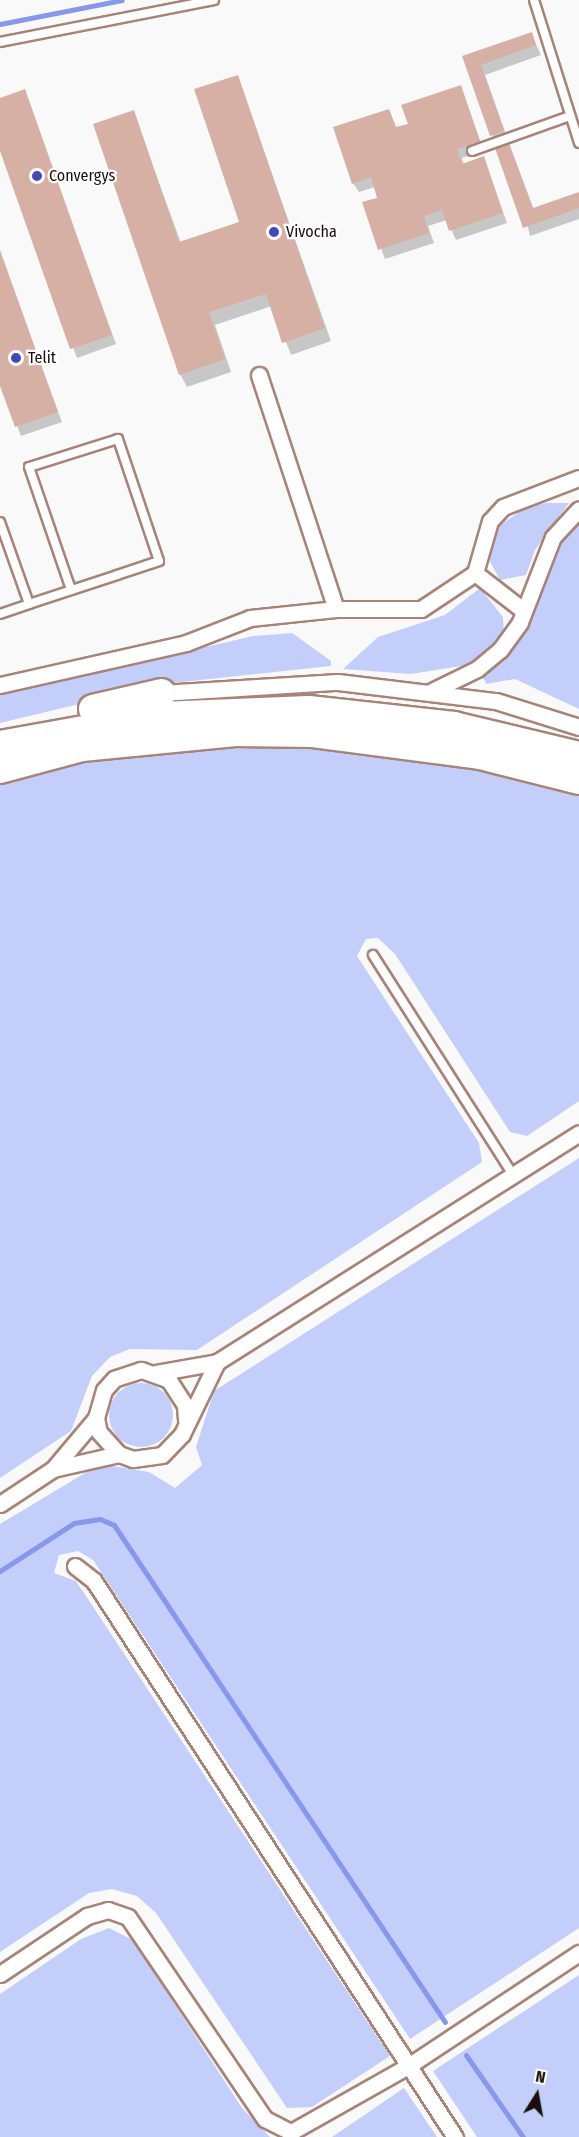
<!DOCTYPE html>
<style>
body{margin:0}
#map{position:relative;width:579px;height:2137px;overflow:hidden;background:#f9f9f9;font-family:"Fira Sans Condensed",sans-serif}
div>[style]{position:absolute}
.green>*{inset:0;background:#c4cefa}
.round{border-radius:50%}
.shadow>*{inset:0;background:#0003}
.stream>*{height:5px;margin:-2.5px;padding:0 2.5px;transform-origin:2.5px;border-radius:2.5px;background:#8697ec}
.building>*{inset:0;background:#d6b0a4}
.roads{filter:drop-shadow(2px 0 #a78378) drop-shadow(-2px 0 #a78378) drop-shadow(0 2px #a78378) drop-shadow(0 -2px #a78378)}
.lane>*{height:8px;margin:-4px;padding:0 4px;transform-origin:4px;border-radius:4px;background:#fff}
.street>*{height:15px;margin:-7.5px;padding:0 7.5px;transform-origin:7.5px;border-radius:7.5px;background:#fff}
.highway>*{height:28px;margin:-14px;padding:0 14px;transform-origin:14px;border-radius:14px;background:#fff}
.dots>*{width:16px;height:16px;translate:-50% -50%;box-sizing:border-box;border:3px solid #fff;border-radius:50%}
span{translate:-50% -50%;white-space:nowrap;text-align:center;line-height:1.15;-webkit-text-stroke:4.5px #fff;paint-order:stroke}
.poi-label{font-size:16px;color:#1b0e0a}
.left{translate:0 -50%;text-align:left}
.north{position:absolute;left:507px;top:2065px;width:60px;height:60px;-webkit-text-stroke:4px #fff;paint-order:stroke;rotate:11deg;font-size:16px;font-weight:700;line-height:24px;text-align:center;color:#1b0e0a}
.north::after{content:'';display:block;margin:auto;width:21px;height:27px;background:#1b0e0a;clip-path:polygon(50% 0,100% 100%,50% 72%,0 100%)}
</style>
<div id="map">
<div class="green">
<div style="clip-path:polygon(547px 503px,569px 503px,535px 550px,526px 575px,500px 580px,489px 560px,499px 526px,526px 507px)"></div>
<div style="clip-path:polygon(579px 519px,579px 709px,515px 679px,486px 684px,483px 677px,525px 634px,549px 561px)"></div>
<div style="clip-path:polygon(480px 588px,503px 617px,504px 635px,468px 665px,411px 674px,343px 669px,378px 637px,445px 615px)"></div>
<div style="clip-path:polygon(292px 633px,331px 661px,331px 666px,163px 684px,0 723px,0 695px,253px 636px)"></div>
<div style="clip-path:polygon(220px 744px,403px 749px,579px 789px,579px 1101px,527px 1136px,510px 1132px,395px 954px,378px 938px,366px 939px,357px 956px,479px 1143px,482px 1162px,197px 1350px,130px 1349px,110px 1357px,92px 1376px,71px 1431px,0 1478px,0 780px,87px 758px)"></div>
<div style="clip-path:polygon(579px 1158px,579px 1928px,410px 2039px,93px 1560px,78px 1551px,59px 1555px,54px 1573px,76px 1581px,390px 2056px,312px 2107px,287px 2108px,156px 1913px,137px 1896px,112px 1889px,89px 1893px,0 1952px,0 1524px,100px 1464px,149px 1472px,175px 1488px,202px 1465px,196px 1447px,214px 1391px)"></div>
<div class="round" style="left:109px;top:1383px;width:64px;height:64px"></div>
<div style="clip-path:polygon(109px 1928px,133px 1940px,242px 2108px,270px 2137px,0 2137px,0 1994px,81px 1939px)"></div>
<div style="clip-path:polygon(579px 1975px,579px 2137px,477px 2137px,433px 2071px)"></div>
<div style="clip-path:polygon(404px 2088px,437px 2137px,332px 2137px)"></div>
</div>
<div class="shadow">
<div style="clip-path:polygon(531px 33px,541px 55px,485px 75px,508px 140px,496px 145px,463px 57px)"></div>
<div style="clip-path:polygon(237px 76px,331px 341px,291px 355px,272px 306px,215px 325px,231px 372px,187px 387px,180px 374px,133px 112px,181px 243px,241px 223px)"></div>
<div style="clip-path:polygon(460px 87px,484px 151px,462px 158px,464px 165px,484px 158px,507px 223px,456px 240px,447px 220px,428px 226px,434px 243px,385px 259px,364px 203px,379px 198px,375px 187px,359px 192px,353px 183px,389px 111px,397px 129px,410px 124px)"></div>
<div style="clip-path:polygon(24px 91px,116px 344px,77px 358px,0 146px,0 99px)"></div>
<div style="clip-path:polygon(509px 145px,534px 210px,579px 194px,579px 219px,530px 236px)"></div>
<div style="clip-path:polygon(0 256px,62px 422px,21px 436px,0 381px)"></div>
</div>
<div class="stream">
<div style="left:0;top:24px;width:124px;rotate:-11.1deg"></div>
<div style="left:0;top:1571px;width:88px;rotate:-33deg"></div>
<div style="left:74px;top:1523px;width:26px;rotate:-9deg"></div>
<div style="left:100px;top:1519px;width:15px;rotate:23deg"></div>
<div style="left:114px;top:1525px;width:597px;rotate:56.34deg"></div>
<div style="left:466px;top:2055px;width:100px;rotate:55.2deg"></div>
</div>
<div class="building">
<div style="clip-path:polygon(532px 32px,536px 45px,481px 65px,504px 131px,490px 136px,462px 56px)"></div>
<div style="clip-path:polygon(238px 75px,325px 328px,282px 343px,266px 294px,209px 312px,225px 359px,179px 375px,93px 124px,134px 110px,179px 242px,239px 222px,194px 89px)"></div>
<div style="clip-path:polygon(461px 85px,480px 141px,457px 149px,462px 164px,484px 156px,503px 213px,449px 231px,442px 210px,424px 216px,429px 233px,378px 250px,362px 202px,377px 198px,371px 177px,352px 184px,333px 127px,389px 109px,396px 127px,408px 124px,401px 105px)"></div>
<div style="clip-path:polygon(25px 89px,112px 335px,70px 349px,0 151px,0 98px)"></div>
<div style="clip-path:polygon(509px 143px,533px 208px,579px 192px,579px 208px,523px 228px,495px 148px)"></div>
<div style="clip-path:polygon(0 250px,58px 412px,15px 427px,0 386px)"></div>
</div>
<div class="roads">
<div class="lane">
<div style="left:534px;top:0;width:150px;rotate:72.5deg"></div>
<div style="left:0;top:42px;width:218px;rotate:-11.1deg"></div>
<div style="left:472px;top:151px;width:104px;rotate:-19.7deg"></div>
<div style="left:0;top:522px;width:87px;rotate:70.5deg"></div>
<div style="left:0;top:614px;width:31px;rotate:-19deg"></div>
<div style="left:29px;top:604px;width:93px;rotate:-18.2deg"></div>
<div style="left:117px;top:575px;width:44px;rotate:-18.4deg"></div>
<div style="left:159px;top:561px;width:129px;rotate:-108.6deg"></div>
<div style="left:118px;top:439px;width:93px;rotate:162.5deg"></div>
<div style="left:29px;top:467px;width:130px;rotate:71.1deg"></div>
<div style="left:373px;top:955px;width:261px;rotate:57.5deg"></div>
</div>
<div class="street">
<div style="left:259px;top:375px;width:246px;rotate:71.8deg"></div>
<div style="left:475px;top:573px;width:62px;rotate:37.8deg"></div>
<div style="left:0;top:685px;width:191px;rotate:-12.7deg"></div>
<div style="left:186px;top:643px;width:69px;rotate:-21.3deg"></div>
<div style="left:250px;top:618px;width:86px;rotate:-6deg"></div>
<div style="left:336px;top:609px;width:85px"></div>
<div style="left:421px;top:609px;width:65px;rotate:-33.7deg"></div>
<div style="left:475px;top:573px;width:54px;rotate:-73.9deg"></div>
<div style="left:490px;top:521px;width:19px;rotate:-47deg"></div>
<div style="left:503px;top:507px;width:81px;rotate:-20.9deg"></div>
<div style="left:432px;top:691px;width:50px;rotate:-26.1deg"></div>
<div style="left:477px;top:669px;width:30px;rotate:-40deg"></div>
<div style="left:500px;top:650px;width:34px;rotate:-54deg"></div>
<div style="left:520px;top:622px;width:91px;rotate:-68.8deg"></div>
<div style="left:553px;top:537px;width:38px;rotate:-47deg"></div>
<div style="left:161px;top:693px;width:177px;rotate:-3.6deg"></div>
<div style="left:338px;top:682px;width:159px;rotate:6.9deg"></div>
<div style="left:496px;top:701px;width:87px;rotate:17.4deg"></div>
<div style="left:156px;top:1373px;width:62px;rotate:-10.2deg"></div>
<div style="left:217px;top:1362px;width:428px;rotate:-32.3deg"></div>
<div style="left:186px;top:1420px;width:15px;rotate:-94deg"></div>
<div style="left:185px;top:1405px;width:30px;rotate:-123deg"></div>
<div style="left:169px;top:1380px;width:30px;rotate:-160deg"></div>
<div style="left:141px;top:1370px;width:28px;rotate:162deg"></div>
<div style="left:114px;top:1379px;width:15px;rotate:132deg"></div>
<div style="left:104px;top:1390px;width:29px;rotate:106deg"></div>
<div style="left:96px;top:1418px;width:14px;rotate:78deg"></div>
<div style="left:99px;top:1432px;width:30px;rotate:48deg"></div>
<div style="left:119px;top:1454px;width:15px;rotate:20deg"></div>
<div style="left:133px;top:1459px;width:29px;rotate:-8deg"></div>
<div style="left:162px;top:1455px;width:29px;rotate:-46deg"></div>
<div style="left:182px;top:1434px;width:80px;rotate:-64.1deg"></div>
<div style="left:53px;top:1469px;width:68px;rotate:-12.8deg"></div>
<div style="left:0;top:1504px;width:64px;rotate:-33.4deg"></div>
<div style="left:53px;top:1469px;width:67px;rotate:-49.9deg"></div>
<div style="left:75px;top:1566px;width:24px;rotate:38deg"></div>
<div style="left:94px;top:1581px;width:663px;rotate:57.01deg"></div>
<div style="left:0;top:1974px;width:105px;rotate:-33.7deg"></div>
<div style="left:87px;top:1916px;width:22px;rotate:-16deg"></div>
<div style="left:108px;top:1910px;width:21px;rotate:19deg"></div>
<div style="left:128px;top:1917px;width:244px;rotate:55.9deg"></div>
<div style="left:265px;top:2119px;width:29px;rotate:27deg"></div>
<div style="left:291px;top:2132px;width:134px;rotate:-29.4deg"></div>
<div style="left:408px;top:2066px;width:205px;rotate:-33.5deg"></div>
</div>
<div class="highway">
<div style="left:93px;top:709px;width:70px;rotate:-13.2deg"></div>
<div style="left:0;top:745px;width:164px;rotate:-10.2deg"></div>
<div style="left:161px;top:716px;width:148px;rotate:-2.3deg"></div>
<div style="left:309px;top:710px;width:146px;rotate:6.3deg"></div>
<div style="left:454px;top:726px;width:129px;rotate:13.5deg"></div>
<div style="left:0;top:769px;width:85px;rotate:-15deg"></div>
<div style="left:82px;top:747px;width:154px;rotate:-5.6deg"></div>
<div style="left:235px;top:732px;width:78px;rotate:0.7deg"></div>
<div style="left:313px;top:733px;width:168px;rotate:7.5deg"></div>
<div style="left:480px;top:755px;width:102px;rotate:14.2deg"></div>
</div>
</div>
<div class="dots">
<div style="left:37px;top:176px;background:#4048bc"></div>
<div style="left:274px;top:232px;background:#4048bc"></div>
<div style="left:16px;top:358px;background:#4048bc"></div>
</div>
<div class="poi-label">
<span class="left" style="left:49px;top:176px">Convergys</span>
<span class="left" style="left:286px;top:232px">Vivocha</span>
<span class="left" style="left:28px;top:358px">Telit</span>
</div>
<div class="north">N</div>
</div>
